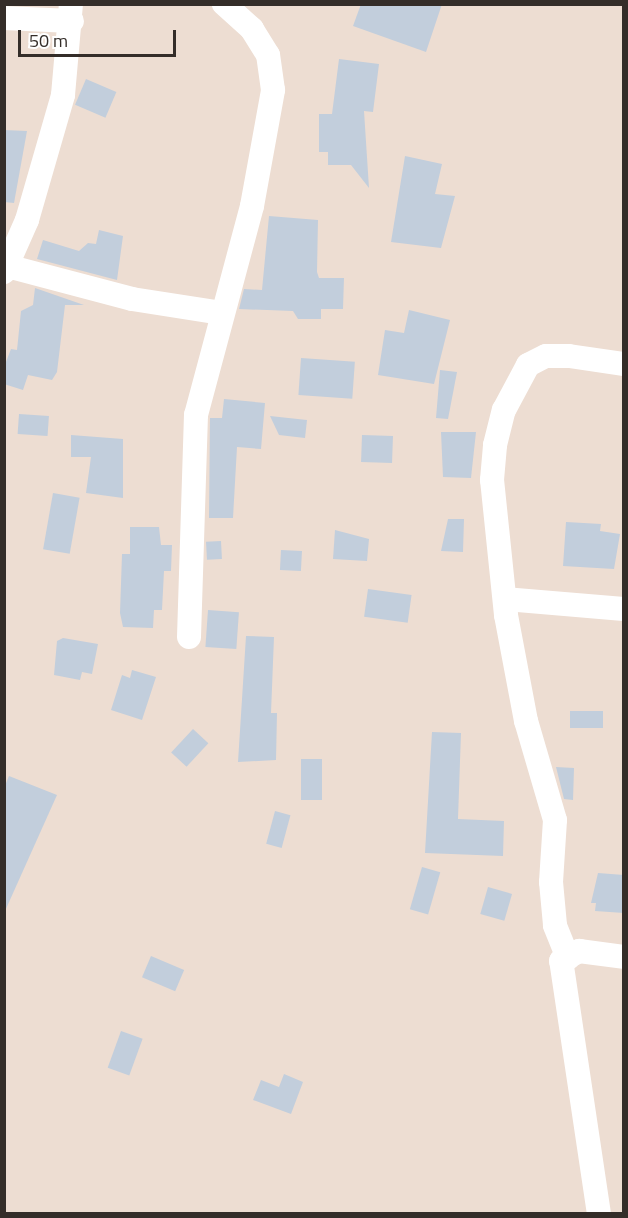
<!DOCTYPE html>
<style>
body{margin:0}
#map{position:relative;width:628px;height:1218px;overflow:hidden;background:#edddd2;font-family:"Titillium Web",sans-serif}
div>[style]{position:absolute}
.building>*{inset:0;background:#c2cedc;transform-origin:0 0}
.street>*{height:24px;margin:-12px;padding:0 12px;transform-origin:12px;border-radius:12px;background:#fff}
span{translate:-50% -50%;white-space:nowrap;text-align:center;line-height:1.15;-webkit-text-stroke:4.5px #fff;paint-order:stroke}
.frame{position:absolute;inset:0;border:6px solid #342d29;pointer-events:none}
.scale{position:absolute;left:18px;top:30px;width:158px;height:27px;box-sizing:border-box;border:3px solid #342d29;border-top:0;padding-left:8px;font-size:18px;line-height:21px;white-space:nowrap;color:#342d29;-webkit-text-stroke:4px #fff;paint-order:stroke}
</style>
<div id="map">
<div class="building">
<div style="clip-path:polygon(361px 4px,442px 4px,426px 52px,353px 26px)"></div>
<div style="clip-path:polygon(339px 59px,379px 64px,373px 112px,364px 111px,369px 188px,351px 165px,328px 165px,328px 152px,319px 152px,319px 114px,332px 114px)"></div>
<div style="left:86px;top:79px;width:33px;height:28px;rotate:23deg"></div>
<div style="clip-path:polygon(4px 130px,27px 131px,14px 203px,4px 202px)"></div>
<div style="clip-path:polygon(405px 156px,442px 164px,435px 194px,455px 196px,441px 248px,391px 242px)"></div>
<div style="clip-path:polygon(269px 216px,318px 220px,317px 272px,319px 278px,344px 278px,343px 309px,321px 309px,321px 319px,298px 319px,293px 311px,239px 309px,244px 289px,262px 290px)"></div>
<div style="clip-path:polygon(99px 230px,123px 236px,117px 280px,37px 259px,43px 240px,79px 251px,88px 243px,96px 244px)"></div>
<div style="clip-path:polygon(35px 288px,84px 305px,65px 305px,57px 372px,52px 380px,28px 375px,23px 390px,4px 384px,4px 367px,11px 349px,17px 350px,21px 311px,33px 305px)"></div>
<div style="clip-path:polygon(409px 310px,450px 320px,434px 384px,378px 375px,385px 330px,404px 333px)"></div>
<div style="left:301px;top:358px;width:54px;height:37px;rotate:4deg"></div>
<div style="clip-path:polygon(440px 370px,457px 372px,448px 419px,436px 418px)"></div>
<div style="clip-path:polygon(224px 399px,265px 403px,261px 449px,237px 447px,233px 518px,209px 518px,210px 418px,222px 418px)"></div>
<div style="left:19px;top:414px;width:30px;height:20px;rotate:4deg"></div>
<div style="clip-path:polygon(270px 416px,307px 420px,305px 438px,279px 435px)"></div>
<div style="clip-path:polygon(441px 432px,476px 432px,471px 478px,443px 477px)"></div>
<div style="clip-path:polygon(71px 435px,123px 439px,123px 498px,86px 493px,91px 457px,71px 457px)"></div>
<div style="left:362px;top:435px;width:31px;height:27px;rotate:2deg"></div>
<div style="left:53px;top:493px;width:27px;height:57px;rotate:10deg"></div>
<div style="clip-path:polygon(448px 519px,464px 519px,463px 552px,441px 551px)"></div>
<div style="clip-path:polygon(566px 522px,601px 524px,600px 531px,620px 534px,614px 569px,563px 566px)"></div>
<div style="clip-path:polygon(130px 527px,159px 527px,161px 545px,172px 545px,171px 571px,164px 571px,162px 610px,154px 610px,153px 628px,123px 627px,120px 613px,122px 554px,130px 554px)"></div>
<div style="clip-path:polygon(335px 530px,369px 539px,367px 561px,333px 559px)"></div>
<div style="left:221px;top:541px;width:18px;height:15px;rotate:87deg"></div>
<div style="left:281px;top:550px;width:21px;height:20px;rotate:3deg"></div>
<div style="left:368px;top:589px;width:44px;height:28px;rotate:8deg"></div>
<div style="left:208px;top:610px;width:31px;height:37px;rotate:4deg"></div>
<div style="clip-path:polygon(246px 636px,274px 637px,271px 713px,277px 713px,276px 760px,238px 762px)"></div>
<div style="clip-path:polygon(63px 638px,98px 644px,92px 674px,82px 672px,80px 680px,54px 675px,57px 641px)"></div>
<div style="clip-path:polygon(132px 670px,156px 677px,142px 720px,111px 710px,122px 675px,130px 678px)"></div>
<div style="left:570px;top:711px;width:33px;height:17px"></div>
<div style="left:193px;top:729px;width:21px;height:32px;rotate:43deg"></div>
<div style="clip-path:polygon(432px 732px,461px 733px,458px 819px,504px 821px,503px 856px,425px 853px)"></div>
<div style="left:301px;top:759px;width:21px;height:41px"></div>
<div style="clip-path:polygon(556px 767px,574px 768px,573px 800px,564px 799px)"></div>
<div style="clip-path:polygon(9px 776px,57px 795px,5px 911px,4px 788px)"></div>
<div style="left:275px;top:811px;width:16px;height:34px;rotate:15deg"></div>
<div style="left:422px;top:867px;width:19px;height:44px;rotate:16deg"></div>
<div style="clip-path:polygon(598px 873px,624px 875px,624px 913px,595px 911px,596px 903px,591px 903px)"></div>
<div style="left:488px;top:887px;width:25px;height:28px;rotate:16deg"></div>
<div style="left:151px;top:956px;width:36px;height:23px;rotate:23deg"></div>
<div style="left:121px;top:1031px;width:23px;height:39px;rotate:20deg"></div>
<div style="clip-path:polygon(284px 1074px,303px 1082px,291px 1114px,253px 1100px,261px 1080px,279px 1087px)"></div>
</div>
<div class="street">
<div style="left:4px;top:18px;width:68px;rotate:2.5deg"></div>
<div style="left:7px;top:266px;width:129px;rotate:14.8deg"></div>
<div style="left:132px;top:299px;width:90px;rotate:8.9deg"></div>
<div style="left:4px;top:272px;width:57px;rotate:-66.1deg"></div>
<div style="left:27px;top:220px;width:130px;rotate:-73.9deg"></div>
<div style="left:63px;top:95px;width:91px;rotate:-85deg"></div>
<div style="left:505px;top:599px;width:119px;rotate:4.8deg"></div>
<div style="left:189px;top:637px;width:222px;rotate:-88.2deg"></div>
<div style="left:196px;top:415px;width:216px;rotate:-75deg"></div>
<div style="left:252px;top:206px;width:118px;rotate:-79.7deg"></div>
<div style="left:273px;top:90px;width:35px;rotate:-98deg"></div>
<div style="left:268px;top:55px;width:31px;rotate:-122deg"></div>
<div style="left:252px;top:29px;width:38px;rotate:-138deg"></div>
<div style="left:568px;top:958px;width:35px;rotate:-112deg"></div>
<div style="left:555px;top:925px;width:43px;rotate:-95.3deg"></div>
<div style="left:551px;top:882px;width:62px;rotate:-86.3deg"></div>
<div style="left:555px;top:820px;width:103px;rotate:-106.3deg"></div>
<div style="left:526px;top:721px;width:108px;rotate:-100.7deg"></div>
<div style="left:506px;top:615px;width:136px;rotate:-95.9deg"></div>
<div style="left:492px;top:480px;width:35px;rotate:-85deg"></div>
<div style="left:495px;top:445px;width:36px;rotate:-76deg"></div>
<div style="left:504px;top:410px;width:51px;rotate:-61.9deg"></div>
<div style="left:528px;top:365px;width:20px;rotate:-27deg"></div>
<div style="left:546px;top:356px;width:23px"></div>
<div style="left:569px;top:356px;width:56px;rotate:8.3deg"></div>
<div style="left:599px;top:1214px;width:256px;rotate:-98.5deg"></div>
<div style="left:561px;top:961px;width:21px;rotate:-29deg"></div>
<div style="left:579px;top:951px;width:45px;rotate:7.6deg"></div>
</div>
<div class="frame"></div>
<div class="scale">50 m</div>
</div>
